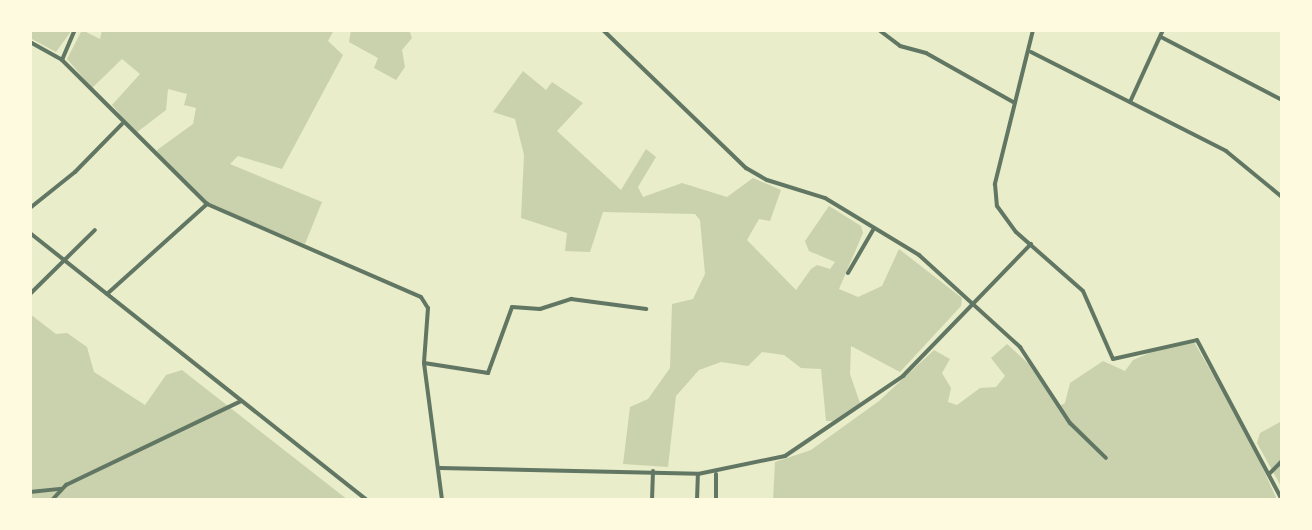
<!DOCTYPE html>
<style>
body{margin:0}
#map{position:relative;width:1312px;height:530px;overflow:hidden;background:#e9edc9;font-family:Montserrat,sans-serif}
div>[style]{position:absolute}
.green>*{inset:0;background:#cad2ad}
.minor>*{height:4px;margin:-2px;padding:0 2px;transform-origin:2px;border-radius:2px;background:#617663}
span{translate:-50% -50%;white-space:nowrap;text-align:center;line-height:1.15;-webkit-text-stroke:6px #fefae0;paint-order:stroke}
.frame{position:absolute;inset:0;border:32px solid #fefae0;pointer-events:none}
</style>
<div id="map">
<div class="green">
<div style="clip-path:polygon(30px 30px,72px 30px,56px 52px,30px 38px)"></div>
<div style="clip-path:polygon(82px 30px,100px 39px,102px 30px,334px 30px,328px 41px,343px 55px,282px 169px,238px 156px,230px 164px,322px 202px,305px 244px,208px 203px,158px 156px,157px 150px,193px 124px,196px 108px,184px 105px,187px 94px,168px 89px,166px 110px,136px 133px,112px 105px,140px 74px,122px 59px,92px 88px,67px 59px)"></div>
<div style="clip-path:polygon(351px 30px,409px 30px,412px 38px,402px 50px,405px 67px,396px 80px,374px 68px,378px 58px,349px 42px)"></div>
<div style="clip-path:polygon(523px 71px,546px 90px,552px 82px,583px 103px,557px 131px,621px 190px,646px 149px,656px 157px,638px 187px,643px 197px,682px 183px,727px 197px,753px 178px,781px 190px,770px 221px,759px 219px,747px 240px,796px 290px,811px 269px,817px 265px,830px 269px,835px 262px,809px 251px,805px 241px,829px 206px,861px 226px,863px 233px,839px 289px,858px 297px,882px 286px,899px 249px,962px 298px,961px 306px,900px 372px,851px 346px,850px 374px,860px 403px,833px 421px,826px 421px,821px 369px,801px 368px,784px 355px,762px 352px,748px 366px,721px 362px,699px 370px,676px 396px,668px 467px,623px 464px,630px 407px,648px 399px,670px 368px,672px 304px,693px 299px,705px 274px,700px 220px,695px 214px,603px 212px,590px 252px,565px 251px,567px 233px,521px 218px,524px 155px,515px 119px,493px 112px)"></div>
<div style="clip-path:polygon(30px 314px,56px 334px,67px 333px,87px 347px,94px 372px,145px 405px,166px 375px,182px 370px,348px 500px,30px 500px)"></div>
<div style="clip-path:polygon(1194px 342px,1249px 437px,1277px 500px,773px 500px,775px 462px,811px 450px,879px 401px,934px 350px,950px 359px,942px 373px,951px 388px,948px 402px,957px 405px,980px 388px,996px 387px,1005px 376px,991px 358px,1007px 344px,1031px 366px,1058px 407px,1065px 403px,1070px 383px,1103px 361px,1125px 371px,1133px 360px,1156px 350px)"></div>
<div style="clip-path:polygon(1282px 421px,1282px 488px,1257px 443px,1260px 433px)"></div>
</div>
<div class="minor">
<div style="left:603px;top:30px;width:199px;rotate:44deg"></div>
<div style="left:746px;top:168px;width:24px;rotate:30deg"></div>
<div style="left:767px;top:180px;width:61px;rotate:17.2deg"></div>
<div style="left:825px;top:198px;width:110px;rotate:31.2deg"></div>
<div style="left:919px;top:255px;width:137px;rotate:42.3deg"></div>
<div style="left:1020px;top:347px;width:91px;rotate:56.7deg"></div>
<div style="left:1070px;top:423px;width:50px;rotate:44.2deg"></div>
<div style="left:879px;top:30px;width:26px;rotate:37deg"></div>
<div style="left:900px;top:46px;width:27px;rotate:15deg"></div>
<div style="left:926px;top:53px;width:100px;rotate:29.4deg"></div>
<div style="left:1033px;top:30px;width:159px;rotate:103.9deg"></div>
<div style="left:995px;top:184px;width:22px;rotate:85deg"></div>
<div style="left:997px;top:206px;width:32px;rotate:54deg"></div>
<div style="left:1016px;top:232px;width:89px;rotate:41.4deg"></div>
<div style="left:1083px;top:291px;width:74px;rotate:66.2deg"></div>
<div style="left:1113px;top:359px;width:86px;rotate:-12.7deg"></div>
<div style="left:1197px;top:340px;width:181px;rotate:62deg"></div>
<div style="left:1161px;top:37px;width:136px;rotate:27.5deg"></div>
<div style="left:30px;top:42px;width:37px;rotate:29deg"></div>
<div style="left:62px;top:60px;width:204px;rotate:44.8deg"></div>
<div style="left:207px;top:204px;width:233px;rotate:23.5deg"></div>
<div style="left:421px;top:297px;width:13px;rotate:58deg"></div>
<div style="left:428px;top:308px;width:55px;rotate:94.2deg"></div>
<div style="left:424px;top:363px;width:138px;rotate:82.5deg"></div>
<div style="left:1031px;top:52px;width:219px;rotate:26.9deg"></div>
<div style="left:1226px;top:151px;width:72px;rotate:39.4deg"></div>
<div style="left:62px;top:60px;width:33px;rotate:-67deg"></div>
<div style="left:1130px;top:102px;width:79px;rotate:-65.4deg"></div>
<div style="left:30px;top:208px;width:58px;rotate:-38.7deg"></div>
<div style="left:75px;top:172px;width:67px;rotate:-45.6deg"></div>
<div style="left:30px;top:233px;width:430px;rotate:38.4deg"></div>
<div style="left:848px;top:273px;width:50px;rotate:-59.8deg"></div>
<div style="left:30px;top:294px;width:91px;rotate:-44.6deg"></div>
<div style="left:107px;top:294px;width:135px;rotate:-42deg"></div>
<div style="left:424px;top:363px;width:65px;rotate:8.9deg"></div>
<div style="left:488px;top:373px;width:70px;rotate:-70deg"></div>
<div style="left:512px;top:307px;width:28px;rotate:4deg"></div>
<div style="left:540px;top:309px;width:33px;rotate:-18deg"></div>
<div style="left:571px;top:299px;width:76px;rotate:7.6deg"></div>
<div style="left:440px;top:468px;width:258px;rotate:1.3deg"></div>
<div style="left:698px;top:474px;width:89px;rotate:-11.7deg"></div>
<div style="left:785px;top:456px;width:143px;rotate:-34.1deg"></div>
<div style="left:903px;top:376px;width:184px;rotate:-45.9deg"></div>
<div style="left:716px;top:474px;width:26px;rotate:90deg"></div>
<div style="left:1269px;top:474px;width:18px;rotate:-45deg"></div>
<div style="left:30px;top:492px;width:30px;rotate:-6deg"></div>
<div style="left:52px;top:500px;width:21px;rotate:-47deg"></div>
<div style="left:66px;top:485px;width:194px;rotate:-25.6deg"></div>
<div style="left:652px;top:500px;width:29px;rotate:-88deg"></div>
<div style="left:697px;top:500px;width:26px;rotate:-88deg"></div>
</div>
<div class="frame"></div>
</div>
